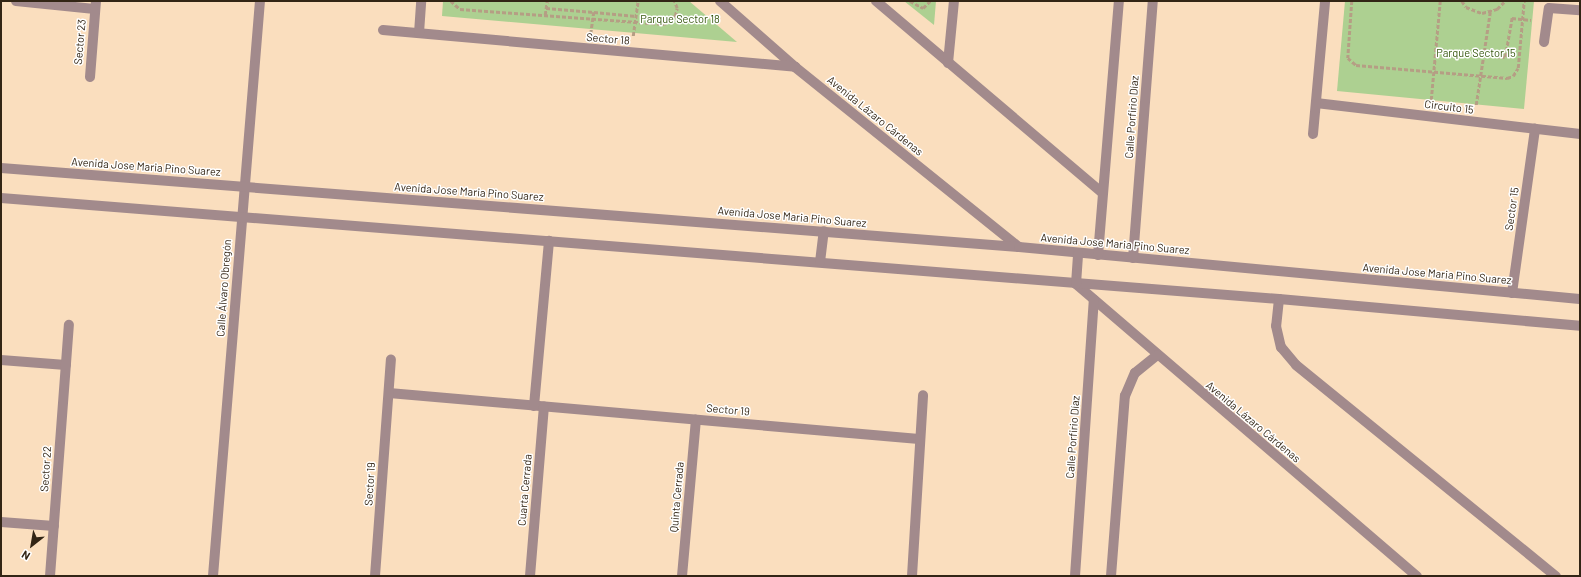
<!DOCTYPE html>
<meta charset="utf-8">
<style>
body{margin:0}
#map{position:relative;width:1581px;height:577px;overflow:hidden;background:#fadebe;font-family:Barlow,sans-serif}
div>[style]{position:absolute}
.green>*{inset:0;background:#add091}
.path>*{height:2.5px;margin-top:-1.25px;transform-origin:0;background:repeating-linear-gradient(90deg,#b59e84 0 4px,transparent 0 6px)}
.minor>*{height:10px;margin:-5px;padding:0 5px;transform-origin:5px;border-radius:5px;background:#a28a8c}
.tertiary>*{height:10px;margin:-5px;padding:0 5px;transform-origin:5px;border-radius:5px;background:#a28a8c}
span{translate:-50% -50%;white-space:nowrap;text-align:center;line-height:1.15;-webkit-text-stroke:3px #fff;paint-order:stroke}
.park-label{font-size:11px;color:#36570e}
.street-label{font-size:11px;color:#322515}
.frame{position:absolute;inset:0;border:2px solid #322515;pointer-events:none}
.north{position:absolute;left:12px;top:525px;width:40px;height:40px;-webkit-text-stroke:3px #fff;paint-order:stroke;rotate:211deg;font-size:11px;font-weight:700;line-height:16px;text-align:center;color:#322515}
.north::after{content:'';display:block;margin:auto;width:14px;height:18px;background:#322515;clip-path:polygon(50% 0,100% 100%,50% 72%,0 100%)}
</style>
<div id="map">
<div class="green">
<div style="clip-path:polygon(443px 1px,689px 1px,737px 42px,442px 16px)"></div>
<div style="clip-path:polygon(904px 1px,936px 1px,934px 25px)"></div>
<div style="clip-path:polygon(1345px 1px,1534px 1px,1524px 109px,1337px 91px)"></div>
</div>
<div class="path">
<div style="left:451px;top:1px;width:12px;rotate:42deg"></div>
<div style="left:460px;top:9px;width:205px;rotate:4.2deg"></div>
<div style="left:664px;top:24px;width:14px;rotate:-36deg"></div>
<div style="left:675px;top:16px;width:8px;rotate:-76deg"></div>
<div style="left:677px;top:8px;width:8px;rotate:-113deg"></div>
<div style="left:910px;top:1px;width:15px;rotate:28deg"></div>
<div style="left:923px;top:8px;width:10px;rotate:-45deg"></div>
<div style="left:1352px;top:1px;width:57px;rotate:94deg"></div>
<div style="left:1348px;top:58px;width:11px;rotate:41deg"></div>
<div style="left:1356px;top:65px;width:152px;rotate:4.9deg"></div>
<div style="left:1507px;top:78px;width:6px;rotate:-18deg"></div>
<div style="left:1513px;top:76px;width:9px;rotate:-58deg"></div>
<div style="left:1518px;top:68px;width:67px;rotate:-84.9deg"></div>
<div style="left:1462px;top:1px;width:7px;rotate:56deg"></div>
<div style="left:1466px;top:7px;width:17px;rotate:21deg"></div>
<div style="left:1482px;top:13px;width:16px;rotate:-15deg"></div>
<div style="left:1497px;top:9px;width:11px;rotate:-45deg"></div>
<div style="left:546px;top:8px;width:48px;rotate:4.8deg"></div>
<div style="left:594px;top:12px;width:21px;rotate:98deg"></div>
<div style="left:594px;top:12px;width:42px;rotate:5.4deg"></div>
<div style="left:545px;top:15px;width:14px;rotate:-82deg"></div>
<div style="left:633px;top:36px;width:35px;rotate:-82deg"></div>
<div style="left:1437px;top:50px;width:68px;rotate:5.9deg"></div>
<div style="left:1505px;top:57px;width:40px;rotate:-80deg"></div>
<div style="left:1512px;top:18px;width:19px;rotate:6deg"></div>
<div style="left:1431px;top:100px;width:99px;rotate:-84.8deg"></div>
<div style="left:1476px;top:105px;width:94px;rotate:-81.4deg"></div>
</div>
<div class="minor">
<div style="left:16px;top:1px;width:79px;rotate:5.8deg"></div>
<div style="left:720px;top:1px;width:100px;rotate:41.3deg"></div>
<div style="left:795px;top:67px;width:287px;rotate:38.8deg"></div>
<div style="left:876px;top:1px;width:295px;rotate:40.3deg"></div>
<div style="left:383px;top:30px;width:414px;rotate:5.1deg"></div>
<div style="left:419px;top:33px;width:32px;rotate:-86deg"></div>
<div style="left:1544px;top:42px;width:34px;rotate:-82deg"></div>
<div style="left:1549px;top:8px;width:31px;rotate:4deg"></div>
<div style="left:948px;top:63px;width:62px;rotate:-84.5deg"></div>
<div style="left:90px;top:77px;width:76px;rotate:-85.5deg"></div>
<div style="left:1316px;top:103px;width:266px;rotate:6.7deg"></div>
<div style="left:1313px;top:134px;width:134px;rotate:-84.8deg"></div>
<div style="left:1076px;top:284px;width:449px;rotate:40.6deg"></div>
<div style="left:1512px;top:293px;width:166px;rotate:-82deg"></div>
<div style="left:1279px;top:299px;width:27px;rotate:96deg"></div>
<div style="left:1276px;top:326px;width:22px;rotate:77deg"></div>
<div style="left:1281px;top:347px;width:23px;rotate:50deg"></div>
<div style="left:1296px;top:365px;width:335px;rotate:39.1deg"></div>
<div style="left:1px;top:360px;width:65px;rotate:4.4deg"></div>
<div style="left:389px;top:393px;width:532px;rotate:4.96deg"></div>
<div style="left:534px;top:406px;width:166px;rotate:-84.8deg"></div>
<div style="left:1px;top:522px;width:53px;rotate:4.3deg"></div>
<div style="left:50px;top:576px;width:252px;rotate:-85.7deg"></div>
<div style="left:213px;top:576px;width:577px;rotate:-85.33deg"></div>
<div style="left:375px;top:576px;width:217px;rotate:-85.8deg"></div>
<div style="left:530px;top:576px;width:170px;rotate:-85.3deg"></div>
<div style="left:682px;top:576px;width:157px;rotate:-84.9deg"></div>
<div style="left:912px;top:576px;width:181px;rotate:-86.5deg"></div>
<div style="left:1075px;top:576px;width:277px;rotate:-86.1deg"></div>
<div style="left:1111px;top:576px;width:181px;rotate:-85.6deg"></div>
<div style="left:1125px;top:396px;width:25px;rotate:-67deg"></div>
<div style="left:1135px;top:373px;width:28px;rotate:-39deg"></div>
</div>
<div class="tertiary">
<div style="left:1px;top:168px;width:1021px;rotate:4.44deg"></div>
<div style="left:1019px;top:247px;width:563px;rotate:5.3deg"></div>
<div style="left:1px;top:198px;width:1282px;rotate:4.52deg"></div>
<div style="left:1279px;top:299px;width:302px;rotate:5.1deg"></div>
<div style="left:1098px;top:255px;width:255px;rotate:-85.3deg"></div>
<div style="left:1133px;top:258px;width:258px;rotate:-85.6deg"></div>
<div style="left:820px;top:262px;width:31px;rotate:-83deg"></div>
<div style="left:1076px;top:284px;width:30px;rotate:-86deg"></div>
</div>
<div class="park-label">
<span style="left:680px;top:19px">Parque Sector 18</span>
<span style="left:1476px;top:53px">Parque Sector 15</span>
</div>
<div class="street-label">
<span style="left:608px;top:39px;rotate:5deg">Sector 18</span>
<span style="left:80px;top:42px;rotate:-85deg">Sector 23</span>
<span style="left:1449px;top:107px;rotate:7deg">Circuito 15</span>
<span style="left:875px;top:116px;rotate:39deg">Avenida Lázaro Cárdenas</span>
<span style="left:1132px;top:117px;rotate:-86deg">Calle Porfirio Díaz</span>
<span style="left:146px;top:167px;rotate:4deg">Avenida Jose Maria Pino Suarez</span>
<span style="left:469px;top:192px;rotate:4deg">Avenida Jose Maria Pino Suarez</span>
<span style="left:1512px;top:209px;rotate:-82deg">Sector 15</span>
<span style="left:792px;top:217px;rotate:5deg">Avenida Jose Maria Pino Suarez</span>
<span style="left:1115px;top:244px;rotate:5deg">Avenida Jose Maria Pino Suarez</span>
<span style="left:1437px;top:274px;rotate:5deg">Avenida Jose Maria Pino Suarez</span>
<span style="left:224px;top:288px;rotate:-86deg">Calle Álvaro Obregón</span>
<span style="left:728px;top:410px;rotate:5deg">Sector 19</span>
<span style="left:1253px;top:422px;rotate:40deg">Avenida Lázaro Cárdenas</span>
<span style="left:1073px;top:437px;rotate:-86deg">Calle Porfirio Díaz</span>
<span style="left:46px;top:469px;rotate:-86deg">Sector 22</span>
<span style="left:370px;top:484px;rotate:-86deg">Sector 19</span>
<span style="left:525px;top:490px;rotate:-85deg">Cuarta Cerrada</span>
<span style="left:677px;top:497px;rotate:-85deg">Quinta Cerrada</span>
</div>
<div class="frame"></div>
<div class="north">N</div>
</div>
